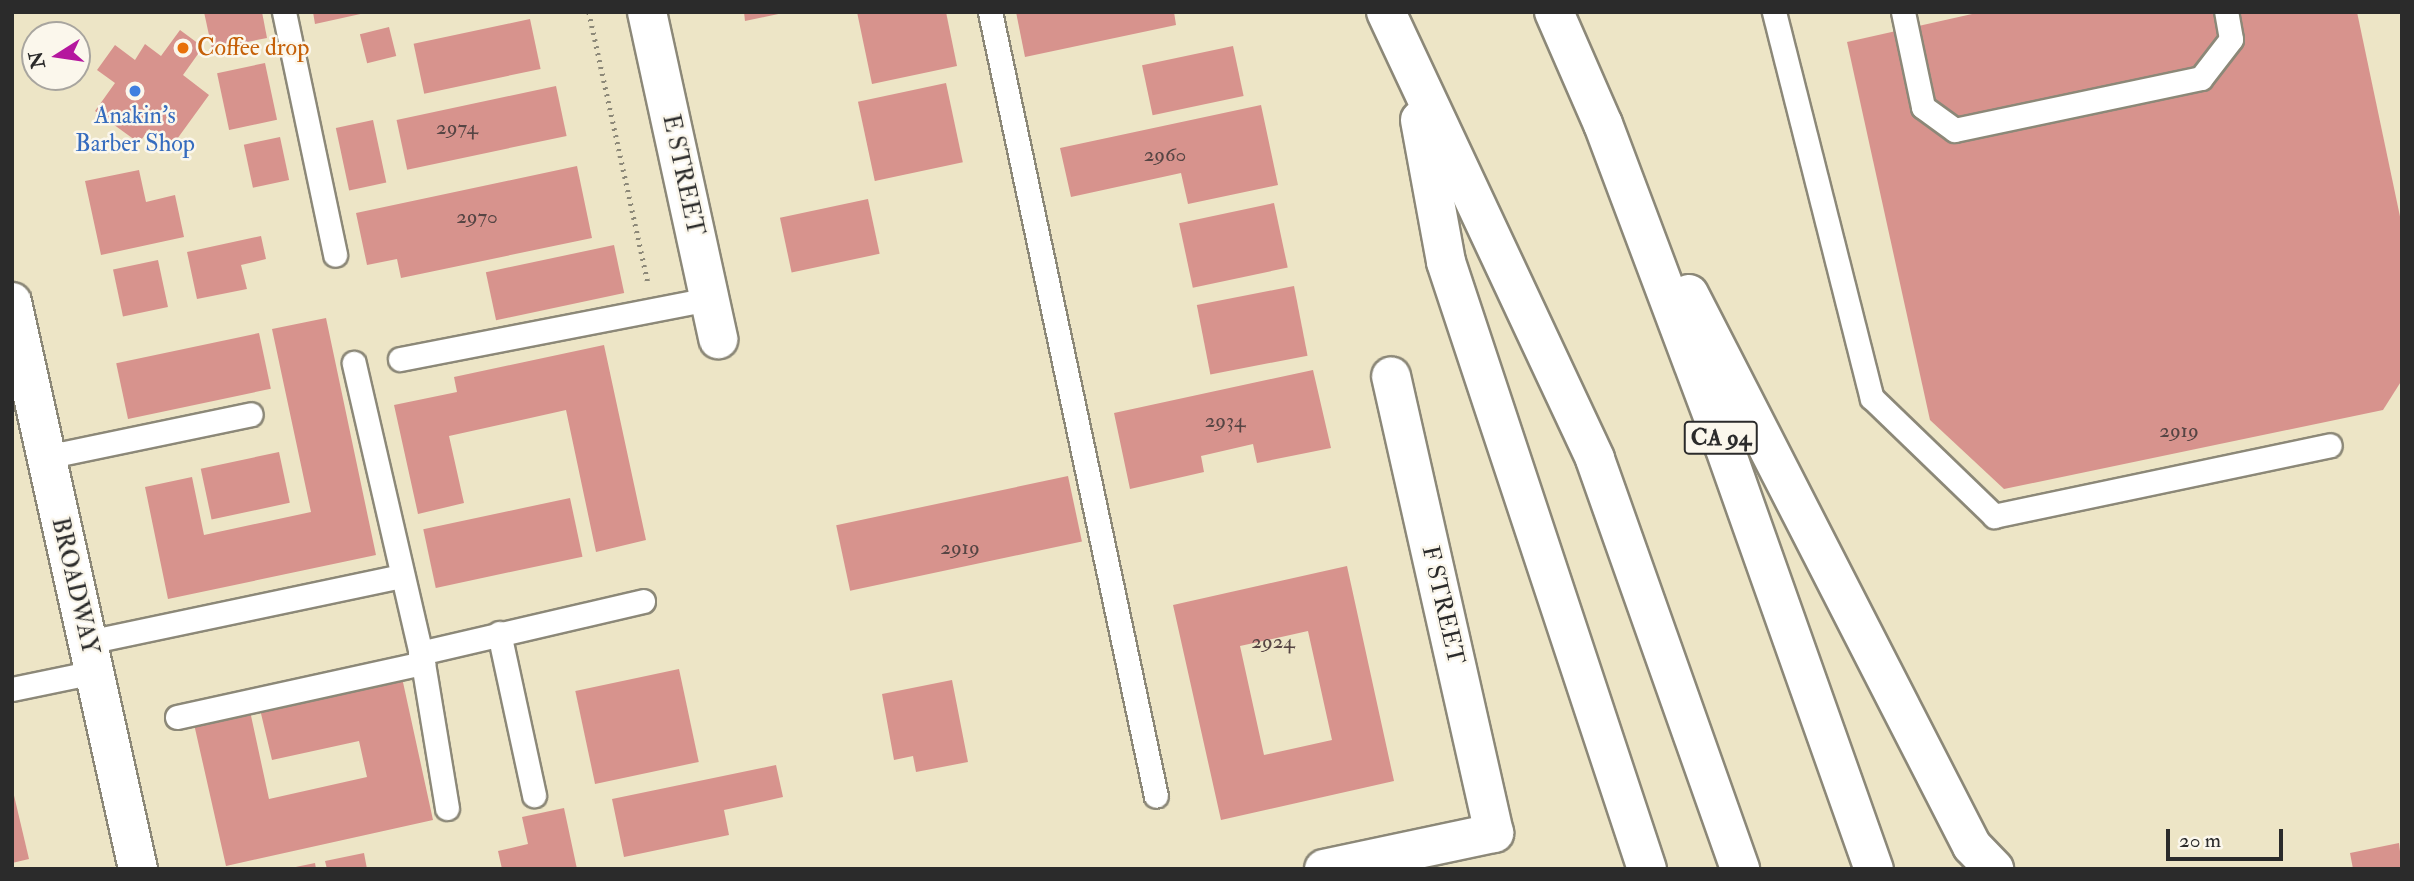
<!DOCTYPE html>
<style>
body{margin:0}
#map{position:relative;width:2414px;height:881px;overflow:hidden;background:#ede5c6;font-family:"IM FELL Double Pica",serif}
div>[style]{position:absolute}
.building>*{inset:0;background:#d7938d;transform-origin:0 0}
.path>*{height:4.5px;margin-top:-2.25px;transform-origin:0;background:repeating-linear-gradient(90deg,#8c8878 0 2px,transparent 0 7px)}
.roads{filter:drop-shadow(2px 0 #8c8878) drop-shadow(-2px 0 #8c8878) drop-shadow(0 2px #8c8878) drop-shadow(0 -2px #8c8878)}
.service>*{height:23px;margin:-11.5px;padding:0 11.5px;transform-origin:11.5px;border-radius:11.5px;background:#fff}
.minor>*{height:38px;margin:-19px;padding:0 19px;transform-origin:19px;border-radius:19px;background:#fff}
.primary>*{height:38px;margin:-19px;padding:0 19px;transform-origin:19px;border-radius:19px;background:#fff}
.motorway>*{height:38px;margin:-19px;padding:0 19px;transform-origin:19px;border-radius:19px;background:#fff}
.dots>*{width:19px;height:19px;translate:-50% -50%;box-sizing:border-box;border:4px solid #fbf7ec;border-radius:50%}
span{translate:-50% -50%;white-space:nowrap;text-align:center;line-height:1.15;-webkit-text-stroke:5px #fbf7ec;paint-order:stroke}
.number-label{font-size:21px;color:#564544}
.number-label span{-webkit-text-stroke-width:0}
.shield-label span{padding:2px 5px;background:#fbf7ec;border:2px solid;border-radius:5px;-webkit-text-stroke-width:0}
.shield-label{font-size:23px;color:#2b2b2b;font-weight:700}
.food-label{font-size:24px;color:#c56008}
.left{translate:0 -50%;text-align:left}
.shop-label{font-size:24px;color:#366cbe}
.street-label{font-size:24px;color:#2b2b2b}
.frame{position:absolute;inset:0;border:14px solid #2b2b2b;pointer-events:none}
.north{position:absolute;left:21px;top:21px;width:70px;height:70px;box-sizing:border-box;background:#fbf7ec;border:2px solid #a8a59f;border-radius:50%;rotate:258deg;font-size:19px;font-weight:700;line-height:28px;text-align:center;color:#2b2b2b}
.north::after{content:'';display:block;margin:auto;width:24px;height:32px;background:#b5179e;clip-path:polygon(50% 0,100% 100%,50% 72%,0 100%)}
.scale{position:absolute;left:2166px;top:829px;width:117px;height:32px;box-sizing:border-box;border:4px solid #2b2b2b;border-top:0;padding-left:9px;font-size:21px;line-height:24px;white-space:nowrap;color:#2b2b2b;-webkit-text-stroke:5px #fbf7ec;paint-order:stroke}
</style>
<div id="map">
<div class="building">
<div style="clip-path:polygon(204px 12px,262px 12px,267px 38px,212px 49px)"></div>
<div style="clip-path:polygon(313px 12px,365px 12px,365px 13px,315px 24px)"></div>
<div style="clip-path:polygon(744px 12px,783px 12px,783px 13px,745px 21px)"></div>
<div style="clip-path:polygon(857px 12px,946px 12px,957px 66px,872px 84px)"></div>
<div style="clip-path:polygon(1016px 12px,1174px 12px,1176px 25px,1025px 57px)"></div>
<div style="clip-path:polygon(1981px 12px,2357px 12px,2402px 226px,2402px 380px,2383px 410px,2004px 489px,1930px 420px,1847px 42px)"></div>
<div style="left:530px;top:19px;width:51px;height:119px;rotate:78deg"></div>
<div style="left:389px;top:27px;width:30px;height:30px;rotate:76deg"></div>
<div style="clip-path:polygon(180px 30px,203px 47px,183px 75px,209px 95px,172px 146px,149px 129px,139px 143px,95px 111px,115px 83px,97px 70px,115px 45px,135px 60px,145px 44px,161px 56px)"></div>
<div style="left:1233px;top:46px;width:51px;height:93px;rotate:78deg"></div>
<div style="left:265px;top:63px;width:58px;height:49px;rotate:78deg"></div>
<div style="left:946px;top:83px;width:81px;height:90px;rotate:78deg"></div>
<div style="left:556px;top:86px;width:51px;height:163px;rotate:78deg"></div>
<div style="clip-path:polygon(1261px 105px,1278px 185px,1188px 204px,1181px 173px,1071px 197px,1060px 148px)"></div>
<div style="left:373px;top:120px;width:64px;height:38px;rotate:78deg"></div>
<div style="left:280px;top:137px;width:44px;height:37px;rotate:78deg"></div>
<div style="clip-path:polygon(577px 166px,592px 238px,401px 278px,397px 259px,367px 265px,356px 213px)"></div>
<div style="clip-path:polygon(139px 170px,146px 202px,175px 195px,184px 237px,101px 255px,85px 181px)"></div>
<div style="left:868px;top:199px;width:56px;height:90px;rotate:78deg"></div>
<div style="left:1274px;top:203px;width:66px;height:97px;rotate:78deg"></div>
<div style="clip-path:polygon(261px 236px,266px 259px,241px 265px,247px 289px,197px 299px,187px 252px)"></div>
<div style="left:614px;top:245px;width:49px;height:131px;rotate:78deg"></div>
<div style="left:158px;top:260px;width:48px;height:46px;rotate:78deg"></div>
<div style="left:1294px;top:286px;width:71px;height:99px;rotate:79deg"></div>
<div style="clip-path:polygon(326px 318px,376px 555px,168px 599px,145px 487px,192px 477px,204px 535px,311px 512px,272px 329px)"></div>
<div style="left:259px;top:333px;width:57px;height:146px;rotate:78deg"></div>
<div style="clip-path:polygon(604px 345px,646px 540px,596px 552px,566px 410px,449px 436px,464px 503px,418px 514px,394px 405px,457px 392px,454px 377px)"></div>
<div style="clip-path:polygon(1313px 370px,1331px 448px,1257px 463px,1253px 444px,1201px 456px,1204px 472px,1130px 489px,1114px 413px)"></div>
<div style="left:279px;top:452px;width:52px;height:80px;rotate:78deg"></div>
<div style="left:1068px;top:476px;width:67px;height:237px;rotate:78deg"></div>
<div style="left:570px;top:498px;width:60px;height:150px;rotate:78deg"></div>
<div style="clip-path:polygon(evenodd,1347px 566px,1394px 781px,1221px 820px,1173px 605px,1347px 566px,1308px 631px,1332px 740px,1264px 755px,1240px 646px,1308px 631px)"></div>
<div style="left:679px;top:669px;width:95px;height:106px;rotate:78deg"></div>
<div style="clip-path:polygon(401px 673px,433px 820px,226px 866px,194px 724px,250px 711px,269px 799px,367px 777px,359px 741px,272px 760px,259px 705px)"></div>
<div style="clip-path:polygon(952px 680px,968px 762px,916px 772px,913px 756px,894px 760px,882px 694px)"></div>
<div style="clip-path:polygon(776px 765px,783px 797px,724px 810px,729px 835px,624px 857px,612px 799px)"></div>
<div style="clip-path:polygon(12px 787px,29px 859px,12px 863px)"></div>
<div style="clip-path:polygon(564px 808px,577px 869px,502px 869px,498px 851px,528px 844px,522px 817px)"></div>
<div style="clip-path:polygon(2399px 843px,2402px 869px,2353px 869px,2350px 853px)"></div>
<div style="clip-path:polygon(364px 853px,367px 869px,327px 869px,325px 861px)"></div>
<div style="clip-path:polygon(315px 863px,316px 869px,291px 869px,291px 868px)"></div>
</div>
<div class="path">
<div style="left:589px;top:12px;width:276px;rotate:77.7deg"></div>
</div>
<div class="roads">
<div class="service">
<div style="left:284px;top:12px;width:248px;rotate:78.1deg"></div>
<div style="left:990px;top:12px;width:801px;rotate:78.05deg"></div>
<div style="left:1774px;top:12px;width:398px;rotate:75.8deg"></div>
<div style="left:1872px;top:398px;width:170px;rotate:44deg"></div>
<div style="left:1994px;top:516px;width:343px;rotate:-11.9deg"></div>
<div style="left:1903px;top:12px;width:97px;rotate:78.1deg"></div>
<div style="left:1923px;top:107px;width:39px;rotate:36deg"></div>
<div style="left:1955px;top:130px;width:251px;rotate:-11.9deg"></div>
<div style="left:2201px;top:78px;width:49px;rotate:-52.4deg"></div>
<div style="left:2231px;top:39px;width:27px;rotate:-100deg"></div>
<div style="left:400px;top:359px;width:315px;rotate:-11deg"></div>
<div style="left:46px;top:457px;width:209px;rotate:-11.8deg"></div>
<div style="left:499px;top:633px;width:166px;rotate:77.8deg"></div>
<div style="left:88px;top:642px;width:319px;rotate:-11.9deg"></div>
<div style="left:420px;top:653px;width:229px;rotate:-13.1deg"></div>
<div style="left:423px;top:663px;width:147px;rotate:80.6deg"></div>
<div style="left:12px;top:689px;width:84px;rotate:-11.7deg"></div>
<div style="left:177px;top:717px;width:252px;rotate:-12.4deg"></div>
<div style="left:423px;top:663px;width:308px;rotate:-103deg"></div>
</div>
<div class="minor">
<div style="left:647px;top:12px;width:335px;rotate:77.7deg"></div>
<div style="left:1324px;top:869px;width:174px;rotate:-12deg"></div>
<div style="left:1494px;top:833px;width:468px;rotate:-102.7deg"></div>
</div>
<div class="primary">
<div style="left:12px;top:302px;width:581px;rotate:77.47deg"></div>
</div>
<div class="motorway">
<div style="left:1386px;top:12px;width:493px;rotate:64.9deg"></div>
<div style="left:1595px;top:459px;width:435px;rotate:70.5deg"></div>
<div style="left:1554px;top:12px;width:122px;rotate:66.4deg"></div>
<div style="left:1603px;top:124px;width:344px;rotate:69.4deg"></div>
<div style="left:1724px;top:446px;width:449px;rotate:70.5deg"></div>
<div style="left:1420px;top:120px;width:144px;rotate:79.6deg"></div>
<div style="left:1446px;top:262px;width:639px;rotate:71.68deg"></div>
<div style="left:1689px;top:294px;width:620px;rotate:62.86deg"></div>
<div style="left:1972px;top:846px;width:32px;rotate:46deg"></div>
</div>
</div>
<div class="dots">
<div style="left:183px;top:48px;background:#e8710a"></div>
<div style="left:135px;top:91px;background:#3f7fe0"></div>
</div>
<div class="number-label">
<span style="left:457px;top:128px">2974</span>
<span style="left:1165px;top:155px">2960</span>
<span style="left:477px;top:217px">2970</span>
<span style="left:1225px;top:421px">2934</span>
<span style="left:2179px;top:431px">2919</span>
<span style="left:960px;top:548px">2919</span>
<span style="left:1273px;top:642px">2924</span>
</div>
<div class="shield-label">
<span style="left:1721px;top:438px">CA 94</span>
</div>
<div class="food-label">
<span class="left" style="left:197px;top:48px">Coffee drop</span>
</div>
<div class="shop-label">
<span style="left:135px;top:130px">Anakin's<br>Barber Shop</span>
</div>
<div class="street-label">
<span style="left:683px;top:175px;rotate:78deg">E STREET</span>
<span style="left:75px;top:586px;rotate:77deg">BROADWAY</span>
<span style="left:1443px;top:605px;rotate:77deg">F STREET</span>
</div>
<div class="frame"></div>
<div class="north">N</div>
<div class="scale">20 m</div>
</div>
